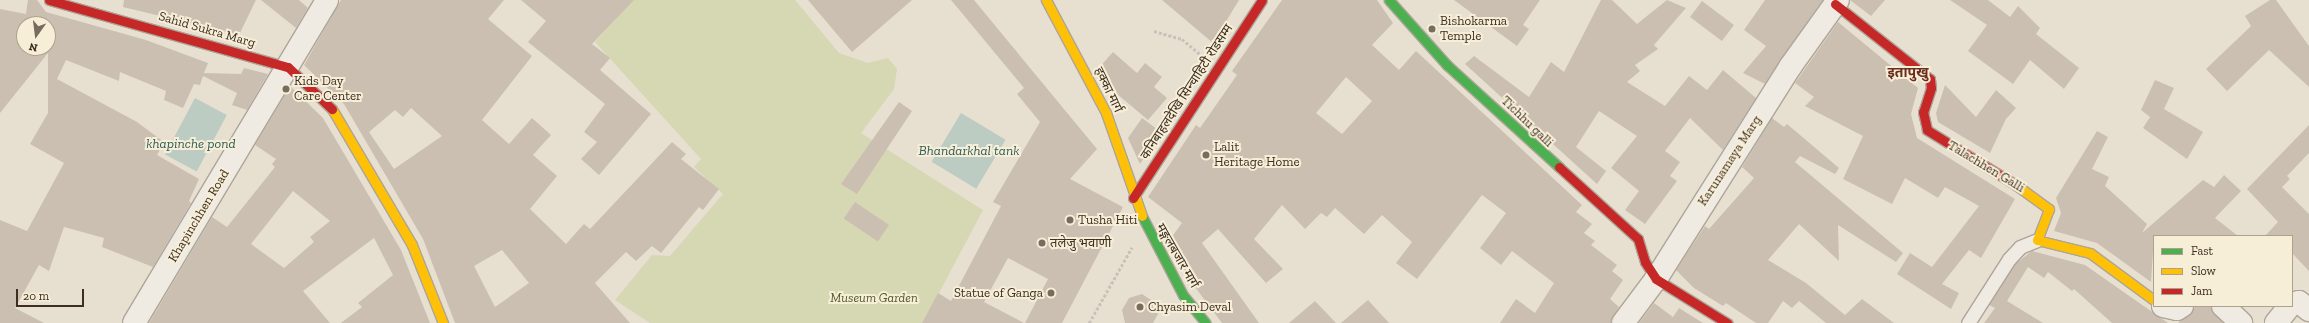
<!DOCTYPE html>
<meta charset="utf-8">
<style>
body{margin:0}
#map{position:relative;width:2309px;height:323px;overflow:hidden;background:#e7e0d1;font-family:"Zilla Slab","Noto Sans Devanagari",serif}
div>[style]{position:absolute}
.green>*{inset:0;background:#d6d7b3}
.water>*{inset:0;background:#bcccc2;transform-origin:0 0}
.building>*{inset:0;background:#cbbfb2;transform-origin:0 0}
.path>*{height:2.5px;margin-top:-1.25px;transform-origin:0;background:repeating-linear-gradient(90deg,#c8c2b9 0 3px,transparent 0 5px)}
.roads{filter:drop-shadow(1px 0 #ada599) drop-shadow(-1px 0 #ada599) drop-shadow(0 1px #ada599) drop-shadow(0 -1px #ada599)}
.lane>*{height:13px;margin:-6.5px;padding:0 6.5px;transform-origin:6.5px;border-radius:6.5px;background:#efebe3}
.street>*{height:22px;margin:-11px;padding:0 11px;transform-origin:11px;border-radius:11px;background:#efebe3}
.fast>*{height:9px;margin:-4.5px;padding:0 4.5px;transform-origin:4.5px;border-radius:4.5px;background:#4caf50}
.slow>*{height:9px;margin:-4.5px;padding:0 4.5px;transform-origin:4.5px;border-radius:4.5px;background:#ffc107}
.jam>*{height:9px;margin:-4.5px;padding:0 4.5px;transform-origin:4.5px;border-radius:4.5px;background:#c62828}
.dots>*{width:11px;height:11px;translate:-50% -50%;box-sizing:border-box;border:2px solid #f7eed8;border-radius:50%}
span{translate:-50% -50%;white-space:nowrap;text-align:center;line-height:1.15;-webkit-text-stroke:4px #f7eed8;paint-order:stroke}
.poi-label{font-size:13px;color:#3d2e20}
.left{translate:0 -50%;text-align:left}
.right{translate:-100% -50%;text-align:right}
.street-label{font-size:13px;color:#3d2e20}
.park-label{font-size:13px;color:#4d5a26;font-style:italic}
.neighbourhood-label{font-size:14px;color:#6b2e1e;font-weight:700}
.water-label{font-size:14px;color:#2f5d5a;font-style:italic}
.legend{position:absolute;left:2153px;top:235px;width:140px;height:72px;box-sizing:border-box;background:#f7eed8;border:1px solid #ada18e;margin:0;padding:5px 7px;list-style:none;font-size:12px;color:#3d2e20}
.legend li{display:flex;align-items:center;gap:8px;height:20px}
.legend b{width:20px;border:1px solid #ada18e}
.north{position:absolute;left:16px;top:16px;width:40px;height:40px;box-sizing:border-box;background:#f7eed8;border:1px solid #ada18e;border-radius:50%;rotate:194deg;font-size:11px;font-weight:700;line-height:16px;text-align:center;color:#3d2e20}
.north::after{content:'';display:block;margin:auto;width:14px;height:18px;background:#786c5e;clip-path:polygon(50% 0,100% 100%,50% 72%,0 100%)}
.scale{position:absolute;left:16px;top:289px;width:68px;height:18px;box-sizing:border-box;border:2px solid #3d2e20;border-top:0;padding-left:5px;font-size:12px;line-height:14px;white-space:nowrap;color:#3d2e20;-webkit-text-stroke:3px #f7eed8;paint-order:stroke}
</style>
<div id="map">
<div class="green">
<div style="clip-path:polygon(633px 0,795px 0,839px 53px,868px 63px,888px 58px,897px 69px,894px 89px,861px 133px,983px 210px,939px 293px,929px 323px,650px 323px,615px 300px,652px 255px,670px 256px,723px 194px,694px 167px,701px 159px,595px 42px)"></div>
</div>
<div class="water">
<div style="left:195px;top:98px;width:36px;height:64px;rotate:28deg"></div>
<div style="left:961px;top:113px;width:52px;height:57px;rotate:31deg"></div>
</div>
<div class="building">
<div style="clip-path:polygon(evenodd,28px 0,37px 0,46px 12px,146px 40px,208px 63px,204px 73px,241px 74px,244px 68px,268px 74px,247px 110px,232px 105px,237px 93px,203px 76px,200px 85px,194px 84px,183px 108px,164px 100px,166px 91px,120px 72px,119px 81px,66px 60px,57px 79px,137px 122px,164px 142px,157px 155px,199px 179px,189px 201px,191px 203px,153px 267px,102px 247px,104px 238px,64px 227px,49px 271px,39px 265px,15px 308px,44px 323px,0 323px,0 220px,27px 231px,64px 163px,30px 144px,48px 113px,48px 53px,0 113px,0 9px,26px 14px,28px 0,24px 24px,48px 24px,48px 48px,24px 48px,24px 24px)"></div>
<div style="clip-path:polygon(124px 0,256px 0,239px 35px,123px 7px)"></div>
<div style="clip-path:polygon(261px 0,299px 0,308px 8px,296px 28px)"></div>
<div style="clip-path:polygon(evenodd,341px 0,504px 0,488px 19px,532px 56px,482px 120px,509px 144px,532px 118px,551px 135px,533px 155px,557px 176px,530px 209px,566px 244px,584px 224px,590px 229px,672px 142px,686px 154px,681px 159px,719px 189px,703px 210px,699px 207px,661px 253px,652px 246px,636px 261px,626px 252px,595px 283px,630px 323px,455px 323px,423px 239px,344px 104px,304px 65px,341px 0,411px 108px,442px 136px,394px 169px,369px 132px,395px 110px,403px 117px,411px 108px,341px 0,502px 250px,529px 283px,495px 307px,474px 266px,502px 250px)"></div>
<div style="clip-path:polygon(521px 0,634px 0,592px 44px,610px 58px,600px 70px,651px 114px,599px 175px,581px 159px,597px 142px,584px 132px,605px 104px,528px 42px,546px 21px)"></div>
<div style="clip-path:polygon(808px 0,912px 0,852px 52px)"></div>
<div style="clip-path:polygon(951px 0,974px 0,1097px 149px,1070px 179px,1123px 207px,1062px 323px,1025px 323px,1048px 279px,1008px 258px,984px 302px,1024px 323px,922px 323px,938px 293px,951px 301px,1001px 206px,993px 202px,1040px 122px,1017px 94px,1024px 88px)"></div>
<div style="clip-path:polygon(1162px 0,1239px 0,1213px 43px)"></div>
<div style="clip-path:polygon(evenodd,1282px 0,1377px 0,1393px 23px,1372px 45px,1399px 70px,1416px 51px,1582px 205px,1576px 212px,1592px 224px,1584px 233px,1595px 241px,1591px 245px,1617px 265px,1612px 271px,1623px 280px,1610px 299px,1619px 307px,1611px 323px,1500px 323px,1516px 299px,1535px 313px,1554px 283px,1512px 251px,1501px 265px,1480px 248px,1506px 213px,1482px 195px,1417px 279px,1396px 263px,1412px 242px,1382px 215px,1364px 234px,1335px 208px,1327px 217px,1321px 213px,1305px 229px,1282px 205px,1254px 239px,1283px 269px,1266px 283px,1218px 229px,1202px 243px,1259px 323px,1222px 323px,1186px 275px,1168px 242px,1182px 223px,1148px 197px,1196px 125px,1200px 128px,1237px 75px,1232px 71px,1282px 0,1346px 77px,1372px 101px,1342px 134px,1316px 113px,1346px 77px)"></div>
<div style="clip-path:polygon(1454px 0,1540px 0,1523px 25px,1529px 29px,1517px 46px)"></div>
<div style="clip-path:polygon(1601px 0,1612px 0,1637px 24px,1667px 0,1686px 8px,1654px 45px,1658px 49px,1635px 65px,1640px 71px,1627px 82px,1665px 106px,1689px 76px,1707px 90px,1723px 70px,1756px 98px,1723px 150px,1690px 118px,1665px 151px,1680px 162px,1670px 176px,1677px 181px,1645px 224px,1625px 210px,1639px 191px,1611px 168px,1637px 136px,1599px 111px,1576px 147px,1606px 171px,1597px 184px,1465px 64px,1474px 56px,1529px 97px,1551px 62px,1564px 72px)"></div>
<div style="clip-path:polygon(1765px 0,1823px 0,1765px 84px,1743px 73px,1766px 46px,1744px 30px)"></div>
<div style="clip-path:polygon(1850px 0,1885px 0,1871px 16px)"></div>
<div style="clip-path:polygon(1950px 0,1988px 0,2010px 17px,2018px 6px,2040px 28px,2036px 34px,2079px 68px,2064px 89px,2030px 60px,2013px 84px,1968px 51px,1987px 25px)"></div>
<div style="clip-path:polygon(2270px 0,2276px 0,2309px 46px,2309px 87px,2269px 50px,2227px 91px,2206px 69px,2251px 26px,2245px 16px)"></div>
<div style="left:1702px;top:1px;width:40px;height:20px;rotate:37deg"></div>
<div style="clip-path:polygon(1838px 22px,1918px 88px,1911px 114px,1917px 138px,2015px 199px,1981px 258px,1969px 250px,1942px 284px,1959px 293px,1951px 309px,1897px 274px,1910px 253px,1932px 267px,1979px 206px,1945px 187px,1938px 198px,1905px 178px,1892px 204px,1843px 179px,1863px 136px,1805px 106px,1814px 97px,1795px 83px)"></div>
<div style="clip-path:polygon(1113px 52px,1137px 73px,1145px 63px,1162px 77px,1154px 87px,1167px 98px,1148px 120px,1104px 83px,1097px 70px)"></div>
<div style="clip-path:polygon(2155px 80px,2174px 88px,2164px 109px,2203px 132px,2187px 159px,2143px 128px,2150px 117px,2141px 110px)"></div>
<div style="clip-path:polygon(1945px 85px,1976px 117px,1996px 90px,2016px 108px,2006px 119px,1990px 153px,1938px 122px,1936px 113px)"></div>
<div style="clip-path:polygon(evenodd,290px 86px,323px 118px,401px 250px,430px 323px,341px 323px,362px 307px,358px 303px,393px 275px,374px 238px,303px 291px,330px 323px,149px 323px,212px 217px,227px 227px,275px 167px,272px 164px,276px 159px,255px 145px,290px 86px,293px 191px,330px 221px,310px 237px,314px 242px,284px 268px,251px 244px,293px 191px)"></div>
<div style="clip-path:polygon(899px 102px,912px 111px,857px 194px,841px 184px)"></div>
<div style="clip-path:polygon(1142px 118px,1161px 132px,1140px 164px,1128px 138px)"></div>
<div style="clip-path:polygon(1772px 118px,1784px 127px,1787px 124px,1839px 168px,1835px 174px,1800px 156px,1795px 162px,1903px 253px,1896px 262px,1838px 225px,1839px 261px,1799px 224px,1768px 260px,1806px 283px,1845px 315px,1862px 299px,1894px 323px,1826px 323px,1799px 301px,1792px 308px,1783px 301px,1768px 323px,1756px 323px,1726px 303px,1723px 306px,1694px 288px,1676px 270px,1705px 226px,1709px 229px,1754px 178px,1742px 167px)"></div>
<div style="clip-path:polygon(2309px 125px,2309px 153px,2287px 176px,2290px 179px,2282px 187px,2309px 214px,2309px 271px,2292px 253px,2292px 236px,2265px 236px,2278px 222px,2247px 189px)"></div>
<div style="clip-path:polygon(2097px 131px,2108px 137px,2092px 169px,2109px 177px,2105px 186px,2147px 224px,2142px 233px,2203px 180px,2214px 187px,2224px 175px,2241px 191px,2215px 218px,2238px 236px,2154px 236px,2151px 282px,2097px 243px,2054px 231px,2061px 213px,2056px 198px)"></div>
<div style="left:855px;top:202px;width:41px;height:20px;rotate:34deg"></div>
<div style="clip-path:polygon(2032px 251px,2085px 265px,2168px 323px,2112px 323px,2074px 289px,2072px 291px,2048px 272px,2044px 278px,2028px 267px,2007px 301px,2043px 323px,1984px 323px,1995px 308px,1989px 305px,2015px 264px)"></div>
<div style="clip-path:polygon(1142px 294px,1154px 302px,1158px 314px,1153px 323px,1125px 323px,1122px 310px,1129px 298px)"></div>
<div style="clip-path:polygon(1368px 300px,1389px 323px,1341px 323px)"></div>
<div style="clip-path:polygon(1315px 301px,1336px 323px,1289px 323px)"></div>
<div style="clip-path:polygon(1654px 303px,1673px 317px,1679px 308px,1703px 323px,1639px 323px)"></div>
<div style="clip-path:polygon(2196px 306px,2211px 306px,2223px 323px,2178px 323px)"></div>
</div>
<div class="path">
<div style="left:1154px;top:31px;width:29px;rotate:16deg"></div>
<div style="left:1182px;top:39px;width:25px;rotate:40deg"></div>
<div style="left:1089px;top:323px;width:87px;rotate:-60.5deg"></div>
</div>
<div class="roads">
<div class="lane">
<div style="left:1968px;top:323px;width:76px;rotate:-57.4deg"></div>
<div style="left:2009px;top:259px;width:16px;rotate:-47deg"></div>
<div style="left:2020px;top:247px;width:18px;rotate:-22deg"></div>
</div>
<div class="street">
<div style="left:2292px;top:304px;width:7px;rotate:-16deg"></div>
<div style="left:2299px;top:302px;width:13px;rotate:39deg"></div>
<div style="left:2163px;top:306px;width:14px;rotate:12deg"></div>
<div style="left:2177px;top:309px;width:6px;rotate:-31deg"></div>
<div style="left:2223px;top:306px;width:25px;rotate:43deg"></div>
<div style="left:134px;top:323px;width:376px;rotate:-59.1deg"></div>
<div style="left:1623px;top:323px;width:55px;rotate:-53.1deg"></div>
<div style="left:1656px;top:279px;width:251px;rotate:-57.7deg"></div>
<div style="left:1790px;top:67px;width:82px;rotate:-54.4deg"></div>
<div style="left:2276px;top:323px;width:22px;rotate:-51deg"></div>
</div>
<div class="fast">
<div style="left:1389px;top:0;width:87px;rotate:48.3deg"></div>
<div style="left:1447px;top:65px;width:151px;rotate:42.3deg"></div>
<div style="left:1142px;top:216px;width:89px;rotate:62.6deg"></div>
<div style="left:1183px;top:295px;width:36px;rotate:51deg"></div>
</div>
<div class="slow">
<div style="left:1046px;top:0;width:128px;rotate:62deg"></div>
<div style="left:1106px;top:113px;width:109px;rotate:70.7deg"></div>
<div style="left:332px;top:109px;width:158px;rotate:59.5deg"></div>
<div style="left:412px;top:245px;width:84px;rotate:68.3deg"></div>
<div style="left:2016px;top:185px;width:41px;rotate:36deg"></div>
<div style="left:2049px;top:209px;width:33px;rotate:111deg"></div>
<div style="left:2037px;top:240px;width:55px;rotate:13.8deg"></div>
<div style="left:2090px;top:253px;width:79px;rotate:36.3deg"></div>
</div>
<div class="jam">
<div style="left:49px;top:0;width:248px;rotate:15.7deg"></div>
<div style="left:288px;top:67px;width:61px;rotate:43.7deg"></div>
<div style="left:1835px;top:4px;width:121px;rotate:38.3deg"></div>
<div style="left:1930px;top:79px;width:9px;rotate:84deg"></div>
<div style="left:1931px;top:88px;width:25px;rotate:108deg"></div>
<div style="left:1923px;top:112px;width:18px;rotate:77deg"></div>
<div style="left:1927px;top:130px;width:105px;rotate:31.7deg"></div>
<div style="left:1559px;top:167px;width:107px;rotate:42.3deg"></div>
<div style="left:1638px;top:239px;width:24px;rotate:73deg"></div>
<div style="left:1645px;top:262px;width:20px;rotate:57deg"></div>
<div style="left:1656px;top:279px;width:84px;rotate:31.8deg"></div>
<div style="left:1133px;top:198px;width:236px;rotate:-56.9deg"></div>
</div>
</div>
<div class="dots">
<div style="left:1432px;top:29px;background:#786c5e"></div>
<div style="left:286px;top:89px;background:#786c5e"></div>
<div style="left:1206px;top:155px;background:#786c5e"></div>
<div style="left:1070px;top:220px;background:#786c5e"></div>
<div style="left:1042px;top:243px;background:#786c5e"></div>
<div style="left:1051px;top:293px;background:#786c5e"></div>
<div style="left:1140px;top:307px;background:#786c5e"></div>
</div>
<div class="poi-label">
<span class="left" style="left:1440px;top:29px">Bishokarma<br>Temple</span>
<span class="left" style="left:294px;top:89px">Kids Day<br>Care Center</span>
<span class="left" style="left:1214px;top:155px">Lalit<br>Heritage Home</span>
<span class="left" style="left:1078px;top:220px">Tusha Hiti</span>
<span class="left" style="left:1050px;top:243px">तलेजु भवाणी</span>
<span class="right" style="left:1043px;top:293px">Statue of Ganga</span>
<span class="left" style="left:1148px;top:307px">Chyasim Deval</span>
</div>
<div class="street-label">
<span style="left:207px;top:30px;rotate:16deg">Sahid Sukra Marg</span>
<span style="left:1108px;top:90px;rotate:64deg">हक्का मार्ग</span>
<span style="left:1187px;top:92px;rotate:-57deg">कनिबाहलदेखि सिन्चाहिटी रोडसम्म</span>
<span style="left:1527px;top:122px;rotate:44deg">Tichhu galli</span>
<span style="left:1730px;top:161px;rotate:-57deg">Karunamaya Marg</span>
<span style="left:1986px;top:167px;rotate:31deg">Talachhen Galli</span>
<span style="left:199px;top:216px;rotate:-59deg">Khapinchhen Road</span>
<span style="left:1177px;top:256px;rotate:60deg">मङ्गलबजार मार्ग</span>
</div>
<div class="park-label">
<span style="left:874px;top:298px">Museum Garden</span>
</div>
<div class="neighbourhood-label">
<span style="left:1908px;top:73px">इतापुखु</span>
</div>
<div class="water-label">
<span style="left:191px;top:144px">khapinche pond</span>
<span style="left:969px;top:151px">Bhandarkhal tank</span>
</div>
<ul class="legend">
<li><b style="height:5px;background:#4caf50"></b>Fast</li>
<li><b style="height:5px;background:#ffc107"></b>Slow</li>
<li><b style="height:5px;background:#c62828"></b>Jam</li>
</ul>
<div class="north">N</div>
<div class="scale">20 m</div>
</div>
